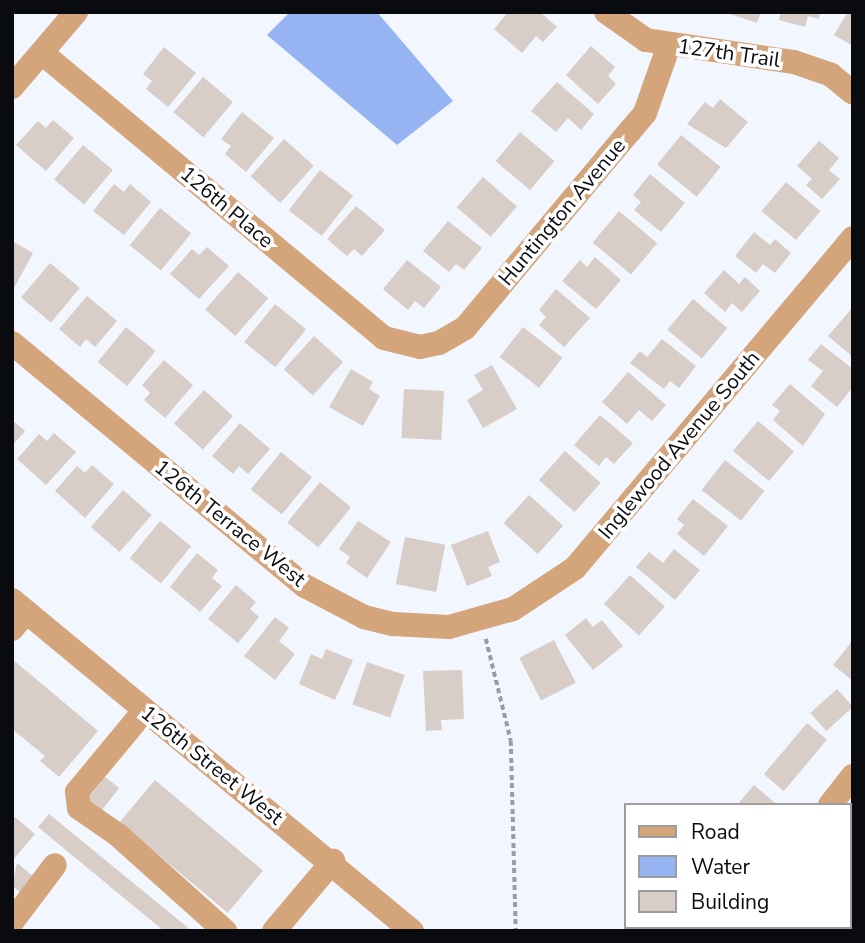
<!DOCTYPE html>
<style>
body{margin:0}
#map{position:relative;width:865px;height:943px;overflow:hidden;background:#f2f6ff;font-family:"Nunito Sans",sans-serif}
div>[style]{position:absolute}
.water>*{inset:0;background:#96b4f2}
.building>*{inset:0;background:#d9cdc7;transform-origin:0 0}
.path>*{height:3.5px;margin-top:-1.75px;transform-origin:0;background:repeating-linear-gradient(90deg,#9a9da4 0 5px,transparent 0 8.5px)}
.minor>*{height:24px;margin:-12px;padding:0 12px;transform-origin:12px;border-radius:12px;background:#d4a47a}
span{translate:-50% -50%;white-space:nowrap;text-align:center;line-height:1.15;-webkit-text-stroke:7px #fff;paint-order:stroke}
.street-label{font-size:21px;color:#0a0b0f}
.frame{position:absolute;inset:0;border:14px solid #0a0b0f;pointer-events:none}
.legend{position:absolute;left:624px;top:803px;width:228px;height:126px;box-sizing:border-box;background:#fff;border:2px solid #9d9d9f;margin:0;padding:9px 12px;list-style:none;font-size:21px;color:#0a0b0f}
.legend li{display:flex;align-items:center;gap:14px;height:35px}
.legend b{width:35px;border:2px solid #9d9d9f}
</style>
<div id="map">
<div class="water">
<div style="clip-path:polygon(290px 12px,377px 12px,453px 101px,397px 145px,267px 35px)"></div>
</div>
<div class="building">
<div style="clip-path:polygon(508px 12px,540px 12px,557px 27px,543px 42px,536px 36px,522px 53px,494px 29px)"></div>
<div style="clip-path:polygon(724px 12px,761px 12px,757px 23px)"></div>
<div style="clip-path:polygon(781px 12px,820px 12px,819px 19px,808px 16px,805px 27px,779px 20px)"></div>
<div style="clip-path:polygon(848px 12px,853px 12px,853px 46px,834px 35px)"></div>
<div style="clip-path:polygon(591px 46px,615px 67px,608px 76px,616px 84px,598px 104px,566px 75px)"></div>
<div style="clip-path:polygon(164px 47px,196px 73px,168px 107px,146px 89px,152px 81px,143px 74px)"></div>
<div style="left:203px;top:77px;width:39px;height:46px;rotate:40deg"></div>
<div style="clip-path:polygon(557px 82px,594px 114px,581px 130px,568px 118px,556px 132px,531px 111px)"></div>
<div style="clip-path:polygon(720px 99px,748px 122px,726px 148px,687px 124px,705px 102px,713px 108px)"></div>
<div style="clip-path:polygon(242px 112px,274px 138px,246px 172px,225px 154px,231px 146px,221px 139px)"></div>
<div style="clip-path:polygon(53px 120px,74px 138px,46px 171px,16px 145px,38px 121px,46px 128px)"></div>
<div style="left:520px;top:132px;width:45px;height:38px;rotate:40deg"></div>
<div style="left:681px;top:135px;width:51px;height:38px;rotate:39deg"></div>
<div style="left:284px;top:139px;width:40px;height:50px;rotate:42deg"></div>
<div style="clip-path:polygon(819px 141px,839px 158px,829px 170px,840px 179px,822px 199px,806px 185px,812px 179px,797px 166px)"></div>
<div style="left:83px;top:145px;width:39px;height:45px;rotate:40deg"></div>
<div style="left:320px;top:170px;width:42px;height:51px;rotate:38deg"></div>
<div style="clip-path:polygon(650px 174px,685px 203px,661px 232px,634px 210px,641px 202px,633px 195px)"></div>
<div style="left:483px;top:177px;width:45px;height:40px;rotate:41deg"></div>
<div style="left:786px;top:182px;width:45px;height:38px;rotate:40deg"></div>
<div style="clip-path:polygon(114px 184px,124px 192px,130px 184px,151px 202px,124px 235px,93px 211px)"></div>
<div style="clip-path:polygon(356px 206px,385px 230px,362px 256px,354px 249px,347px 256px,327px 239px)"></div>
<div style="left:160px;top:208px;width:40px;height:48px;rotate:39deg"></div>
<div style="left:619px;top:211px;width:50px;height:41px;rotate:40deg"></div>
<div style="clip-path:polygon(448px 221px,482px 248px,464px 270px,456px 264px,449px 272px,423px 251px)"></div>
<div style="clip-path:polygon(754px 232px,770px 245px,775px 239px,791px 253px,775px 273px,763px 264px,756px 273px,735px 256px)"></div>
<div style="clip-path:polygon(12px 241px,33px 253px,12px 292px)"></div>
<div style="clip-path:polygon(207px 247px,229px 266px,199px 299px,170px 274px,192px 249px,199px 255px)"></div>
<div style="clip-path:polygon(595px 257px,621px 280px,596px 309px,562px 281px,580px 260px,587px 267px)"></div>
<div style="clip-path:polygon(407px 260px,441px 287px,424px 308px,415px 301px,408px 310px,383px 289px)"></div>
<div style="left:50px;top:263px;width:39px;height:45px;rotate:40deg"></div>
<div style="clip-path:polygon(724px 270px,739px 284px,745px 277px,760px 291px,742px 312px,732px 303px,725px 312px,704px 293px)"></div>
<div style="left:238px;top:272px;width:40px;height:50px;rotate:41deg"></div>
<div style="clip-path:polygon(556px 289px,590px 318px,564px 347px,539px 325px,546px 317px,539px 310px)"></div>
<div style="clip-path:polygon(87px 296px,117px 321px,95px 347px,86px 339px,80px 347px,59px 329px)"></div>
<div style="left:693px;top:299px;width:45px;height:40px;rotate:40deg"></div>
<div style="left:275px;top:304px;width:40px;height:49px;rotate:39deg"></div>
<div style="clip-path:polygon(853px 307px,853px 357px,828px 336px)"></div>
<div style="left:126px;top:327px;width:38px;height:45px;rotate:39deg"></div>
<div style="left:523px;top:327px;width:50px;height:38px;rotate:38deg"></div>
<div style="left:314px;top:336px;width:39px;height:45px;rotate:42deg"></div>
<div style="clip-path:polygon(662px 339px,696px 366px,679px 388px,670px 381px,664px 389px,630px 363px,640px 351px,647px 357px)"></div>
<div style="clip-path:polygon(821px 344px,853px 369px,853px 387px,837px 407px,811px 386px,823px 371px,808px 360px)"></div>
<div style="clip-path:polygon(164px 360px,193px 385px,165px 418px,144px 400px,150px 393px,142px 385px)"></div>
<div style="clip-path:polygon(492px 365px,517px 409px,483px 428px,467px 400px,483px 390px,474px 375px)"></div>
<div style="clip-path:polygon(351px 369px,373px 382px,369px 389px,380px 396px,363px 426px,329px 407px)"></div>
<div style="clip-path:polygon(628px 372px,666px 405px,652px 421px,639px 410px,627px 424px,602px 402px)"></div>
<div style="clip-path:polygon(790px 384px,825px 414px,803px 446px,773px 420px,780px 411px,772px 405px)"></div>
<div style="left:404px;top:389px;width:40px;height:49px;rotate:3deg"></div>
<div style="left:204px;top:390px;width:39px;height:45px;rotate:42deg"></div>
<div style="clip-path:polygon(600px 415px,633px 443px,614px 464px,606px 457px,599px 466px,574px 445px)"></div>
<div style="clip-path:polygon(12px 420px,25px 431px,12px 446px)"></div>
<div style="left:758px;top:421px;width:47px;height:39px;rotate:40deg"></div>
<div style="clip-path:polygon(240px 423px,270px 449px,248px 474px,239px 466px,233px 474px,212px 456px)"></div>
<div style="clip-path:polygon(54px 433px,76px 452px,46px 485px,17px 459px,39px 434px,47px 441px)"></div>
<div style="left:565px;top:451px;width:48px;height:39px;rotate:42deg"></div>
<div style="left:281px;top:452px;width:40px;height:48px;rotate:39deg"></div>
<div style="left:725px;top:460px;width:50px;height:38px;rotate:38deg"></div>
<div style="clip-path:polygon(92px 465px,114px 484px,85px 518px,55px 491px,77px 466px,85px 473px)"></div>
<div style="left:320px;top:482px;width:40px;height:52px;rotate:39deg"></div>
<div style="left:123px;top:490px;width:38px;height:49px;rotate:41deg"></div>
<div style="left:529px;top:495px;width:46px;height:38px;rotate:42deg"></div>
<div style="clip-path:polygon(693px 499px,728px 526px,704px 556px,677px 534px,684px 525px,677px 519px)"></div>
<div style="left:160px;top:521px;width:40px;height:48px;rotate:39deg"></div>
<div style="clip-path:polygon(358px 521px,391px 542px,367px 578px,346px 563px,350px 557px,339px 549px)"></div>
<div style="clip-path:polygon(488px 531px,500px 562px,488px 567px,492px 576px,467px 586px,451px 545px)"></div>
<div style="left:405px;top:537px;width:41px;height:48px;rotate:11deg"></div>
<div style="clip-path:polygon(674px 549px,700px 570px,675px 600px,636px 567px,649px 552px,663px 563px)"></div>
<div style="clip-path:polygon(197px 553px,218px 570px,212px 578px,222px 586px,200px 612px,170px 587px)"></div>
<div style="left:630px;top:575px;width:47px;height:39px;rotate:42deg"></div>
<div style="clip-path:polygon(236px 585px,256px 602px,250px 609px,259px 617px,238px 643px,208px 619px)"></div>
<div style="clip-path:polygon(275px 617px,289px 628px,279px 641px,295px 654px,275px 680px,244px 656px)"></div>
<div style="clip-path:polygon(586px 618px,593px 627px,602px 620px,623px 646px,593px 670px,565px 635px)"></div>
<div style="left:554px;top:640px;width:48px;height:39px;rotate:63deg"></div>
<div style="clip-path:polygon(853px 640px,853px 681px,833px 665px)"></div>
<div style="clip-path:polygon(326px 649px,353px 660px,335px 700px,299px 684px,311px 654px,322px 659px)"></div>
<div style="clip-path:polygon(12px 659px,98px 731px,59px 777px,40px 761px,45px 756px,12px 729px)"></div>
<div style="left:367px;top:662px;width:40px;height:45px;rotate:19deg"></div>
<div style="clip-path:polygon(462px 670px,464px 719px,441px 720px,442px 730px,426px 731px,423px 671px)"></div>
<div style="left:837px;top:689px;width:24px;height:36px;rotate:48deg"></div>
<div style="left:807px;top:723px;width:26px;height:67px;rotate:40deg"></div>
<div style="left:105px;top:777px;width:18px;height:29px;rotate:38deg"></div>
<div style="left:155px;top:780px;width:141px;height:55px;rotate:40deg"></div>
<div style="clip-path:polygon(754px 785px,775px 803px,773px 805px,737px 805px)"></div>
<div style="clip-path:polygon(49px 814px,192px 931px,164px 931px,38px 827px)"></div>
<div style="clip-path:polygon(15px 817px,35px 834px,12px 861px,12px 820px)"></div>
<div style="clip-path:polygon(17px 863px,33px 876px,20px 892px,12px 886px)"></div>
</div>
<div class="path">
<div style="left:486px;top:639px;width:105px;rotate:76.2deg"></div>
<div style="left:511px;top:741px;width:190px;rotate:88.5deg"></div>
</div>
<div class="minor">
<div style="left:606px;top:12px;width:49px;rotate:35deg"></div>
<div style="left:646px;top:40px;width:150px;rotate:8.5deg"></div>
<div style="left:794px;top:62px;width:39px;rotate:19deg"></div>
<div style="left:831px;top:75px;width:28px;rotate:39deg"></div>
<div style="left:42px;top:53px;width:445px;rotate:39.8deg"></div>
<div style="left:384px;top:338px;width:37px;rotate:14deg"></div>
<div style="left:420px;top:347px;width:19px;rotate:-12deg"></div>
<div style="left:439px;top:343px;width:30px;rotate:-30deg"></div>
<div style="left:465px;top:328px;width:257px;rotate:-50.1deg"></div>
<div style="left:630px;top:131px;width:23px;rotate:-50deg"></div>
<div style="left:645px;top:113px;width:72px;rotate:-70.6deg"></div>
<div style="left:12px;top:87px;width:99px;rotate:-49.5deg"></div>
<div style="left:12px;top:343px;width:381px;rotate:39.7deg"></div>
<div style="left:305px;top:586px;width:67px;rotate:27.7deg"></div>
<div style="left:364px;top:617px;width:30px;rotate:14deg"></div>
<div style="left:393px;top:624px;width:56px;rotate:3.1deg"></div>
<div style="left:449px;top:627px;width:66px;rotate:-15.7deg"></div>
<div style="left:513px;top:609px;width:74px;rotate:-33.5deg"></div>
<div style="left:575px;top:568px;width:431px;rotate:-49.9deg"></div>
<div style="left:12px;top:600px;width:519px;rotate:39.61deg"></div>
<div style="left:12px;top:629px;width:22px;rotate:-51deg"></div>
<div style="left:144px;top:711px;width:105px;rotate:129.6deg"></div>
<div style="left:77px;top:792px;width:16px;rotate:83deg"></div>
<div style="left:79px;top:808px;width:47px;rotate:34.7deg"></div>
<div style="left:118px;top:835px;width:144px;rotate:41.9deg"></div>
<div style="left:830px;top:805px;width:37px;rotate:-52deg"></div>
<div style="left:12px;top:922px;width:71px;rotate:-53deg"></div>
<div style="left:274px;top:931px;width:92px;rotate:-49.9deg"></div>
<div style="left:727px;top:931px;width:5px;rotate:-53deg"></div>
</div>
<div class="street-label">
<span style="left:729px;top:53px;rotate:8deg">127th Trail</span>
<span style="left:227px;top:207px;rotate:40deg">126th Place</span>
<span style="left:562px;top:212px;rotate:-50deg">Huntington Avenue</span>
<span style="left:679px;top:445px;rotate:-50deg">Inglewood Avenue South</span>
<span style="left:230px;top:523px;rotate:39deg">126th Terrace West</span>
<span style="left:212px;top:765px;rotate:39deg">126th Street West</span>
</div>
<div class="frame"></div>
<ul class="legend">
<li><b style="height:9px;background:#d4a47a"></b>Road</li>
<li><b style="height:19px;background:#96b4f2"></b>Water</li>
<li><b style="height:19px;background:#d9cdc7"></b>Building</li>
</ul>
</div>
